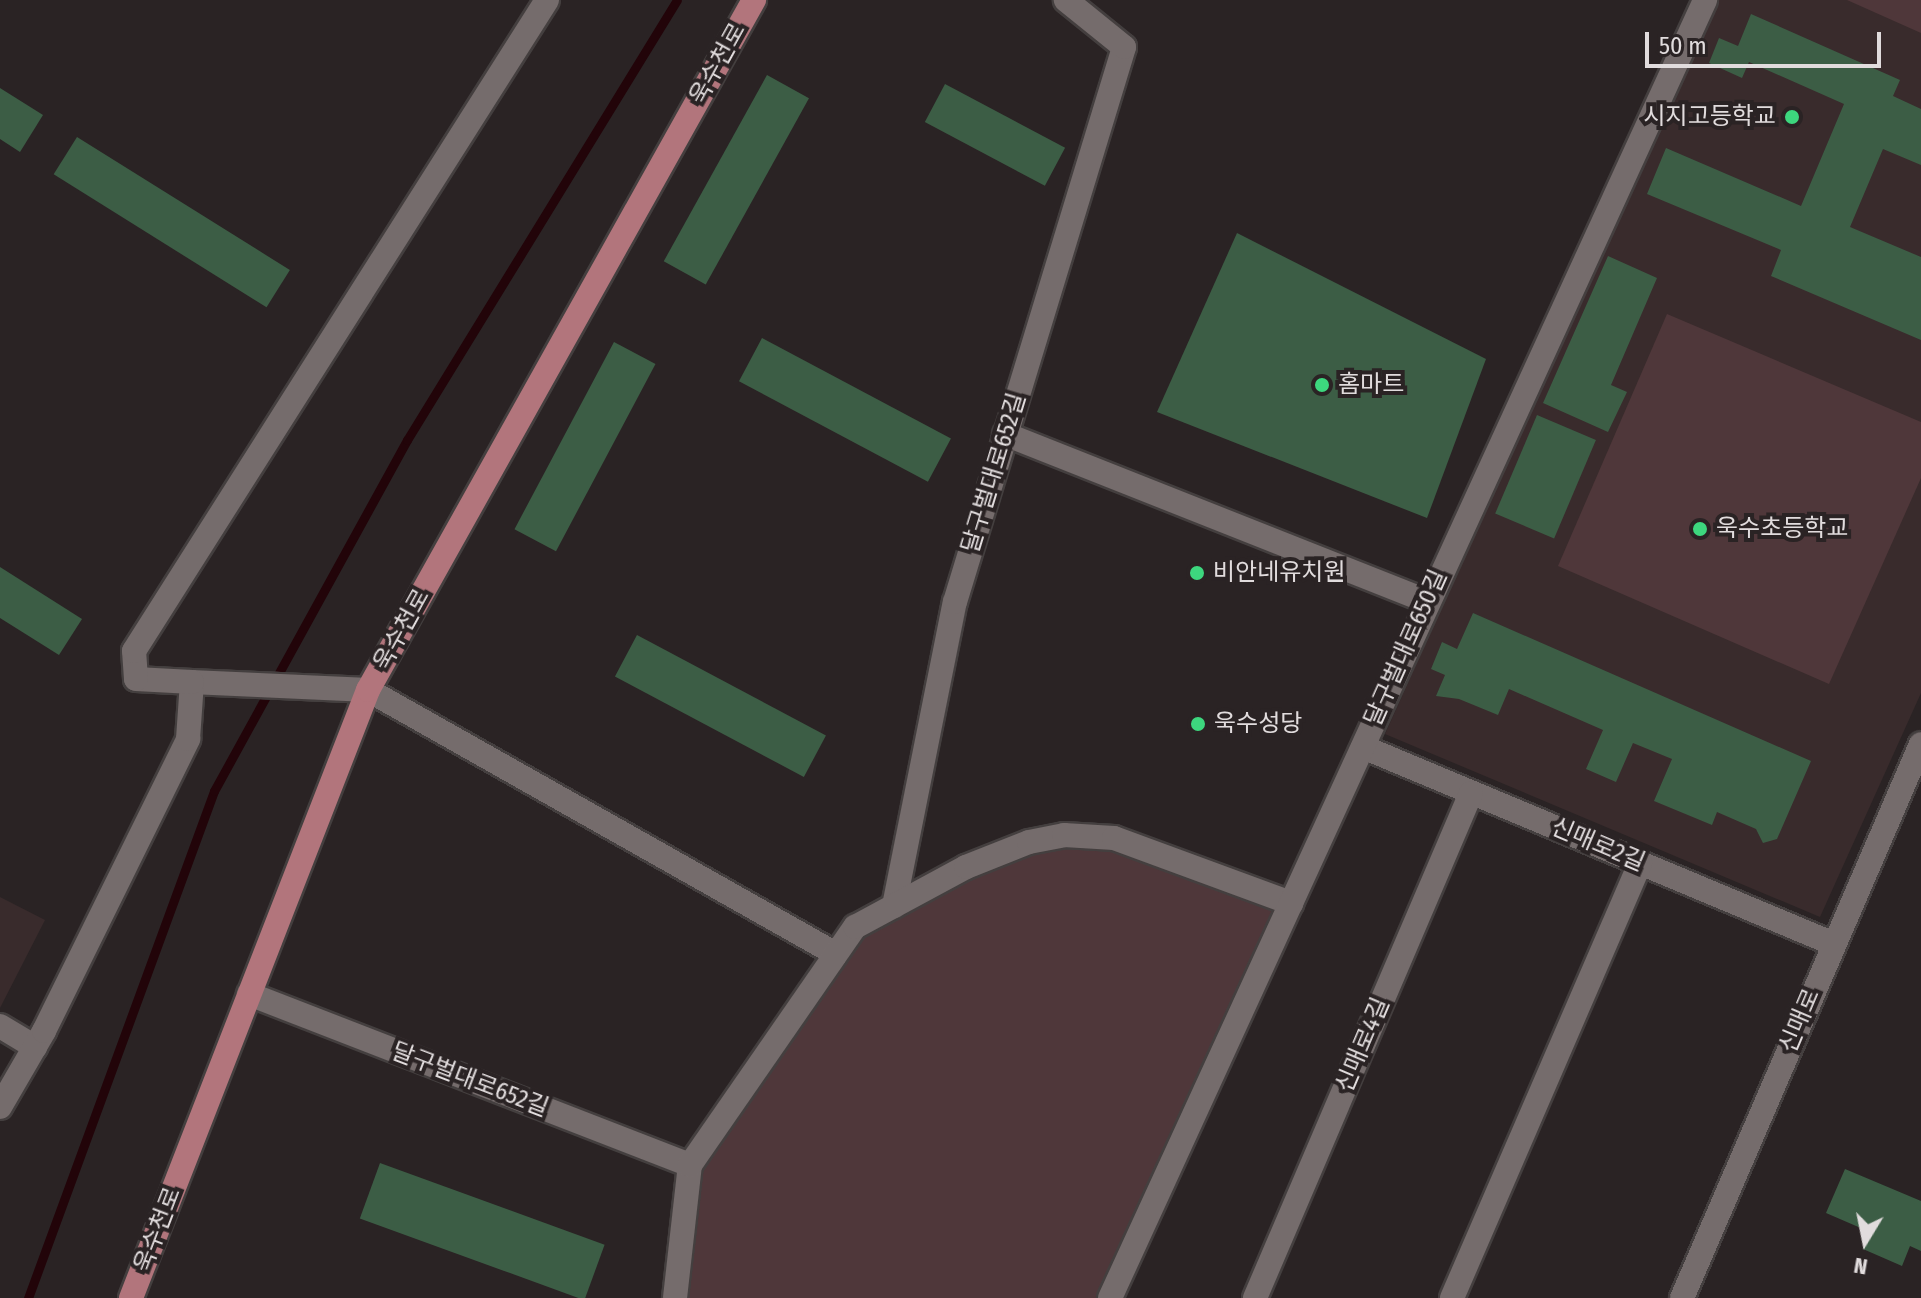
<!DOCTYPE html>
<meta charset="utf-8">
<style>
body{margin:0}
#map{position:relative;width:1921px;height:1298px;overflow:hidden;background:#2a2324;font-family:"Fira Sans Condensed","Noto Sans KR",sans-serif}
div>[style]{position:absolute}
.built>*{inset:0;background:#392b2c}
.green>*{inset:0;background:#4f373a}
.stream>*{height:9px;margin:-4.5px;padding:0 4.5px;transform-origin:4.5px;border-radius:4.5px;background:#220409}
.building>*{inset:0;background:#3c5d45;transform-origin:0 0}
.roads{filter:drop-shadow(2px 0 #443f3f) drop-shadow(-2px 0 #443f3f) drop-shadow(0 2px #443f3f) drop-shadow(0 -2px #443f3f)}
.minor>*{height:24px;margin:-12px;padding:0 12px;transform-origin:12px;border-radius:12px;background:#756c6c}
.major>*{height:24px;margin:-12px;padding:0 12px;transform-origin:12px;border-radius:12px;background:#b2757c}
.dots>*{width:22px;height:22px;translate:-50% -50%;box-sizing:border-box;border:4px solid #2a2324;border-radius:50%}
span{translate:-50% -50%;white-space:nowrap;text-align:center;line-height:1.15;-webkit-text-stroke:8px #2a2324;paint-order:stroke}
.street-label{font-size:24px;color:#e1dcdd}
.poi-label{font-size:24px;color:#e1dcdd}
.right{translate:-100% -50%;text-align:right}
.left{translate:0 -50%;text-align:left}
.north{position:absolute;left:1825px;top:1202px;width:80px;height:80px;-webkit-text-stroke:6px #2a2324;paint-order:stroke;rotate:190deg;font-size:22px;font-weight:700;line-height:32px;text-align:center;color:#e1dcdd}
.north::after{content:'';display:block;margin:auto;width:28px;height:36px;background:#e1dcdd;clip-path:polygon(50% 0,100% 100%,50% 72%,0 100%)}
.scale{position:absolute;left:1645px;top:32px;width:236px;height:36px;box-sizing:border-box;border:4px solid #e1dcdd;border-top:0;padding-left:10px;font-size:24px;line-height:28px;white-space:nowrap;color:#e1dcdd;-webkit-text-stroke:6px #2a2324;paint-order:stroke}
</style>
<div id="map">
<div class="built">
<div style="clip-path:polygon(1715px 0,1921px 0,1921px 693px,1820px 917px,1385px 734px)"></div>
<div style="clip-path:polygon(0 897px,45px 920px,0 1008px)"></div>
</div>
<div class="green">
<div style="clip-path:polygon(1847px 0,1921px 0,1921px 33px)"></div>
<div style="clip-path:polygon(1667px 314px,1921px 422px,1921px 478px,1829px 684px,1558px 566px)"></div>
<div style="clip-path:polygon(1064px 835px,1291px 903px,1102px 1298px,676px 1298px,690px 1165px,855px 927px)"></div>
</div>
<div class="stream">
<div style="left:28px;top:1298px;width:540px;rotate:-69.85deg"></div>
<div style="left:214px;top:791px;width:401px;rotate:-61.2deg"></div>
<div style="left:407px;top:440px;width:516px;rotate:-58.47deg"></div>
</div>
<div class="building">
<div style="clip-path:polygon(1751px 14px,1900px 80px,1893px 96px,1921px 109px,1921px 165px,1883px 149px,1850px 227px,1921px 257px,1921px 340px,1771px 276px,1781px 250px,1647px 194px,1666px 148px,1801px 206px,1844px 104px,1749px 62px,1742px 78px,1709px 63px,1719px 38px,1738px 46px)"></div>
<div style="left:767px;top:75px;width:48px;height:213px;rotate:29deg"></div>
<div style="left:945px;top:84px;width:136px;height:43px;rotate:28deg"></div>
<div style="clip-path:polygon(0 88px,43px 115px,20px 152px,0 139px)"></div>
<div style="left:77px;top:137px;width:251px;height:44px;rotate:32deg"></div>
<div style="clip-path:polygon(1237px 233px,1486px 359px,1427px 518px,1157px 412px)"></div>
<div style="clip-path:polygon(1608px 256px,1657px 278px,1611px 385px,1627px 392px,1608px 432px,1543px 403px)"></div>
<div style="left:762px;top:338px;width:214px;height:49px;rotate:28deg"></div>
<div style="left:614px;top:342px;width:47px;height:212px;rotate:28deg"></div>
<div style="left:1537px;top:415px;width:64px;height:107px;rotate:23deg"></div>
<div style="clip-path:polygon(0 567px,82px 619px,59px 655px,0 618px)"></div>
<div style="clip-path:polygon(1473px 613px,1811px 761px,1777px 839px,1763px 843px,1756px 829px,1717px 812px,1712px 825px,1654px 801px,1672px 759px,1633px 743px,1616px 782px,1586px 769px,1603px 730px,1509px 689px,1498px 715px,1459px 699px,1436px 696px,1445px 675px,1431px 669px,1442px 642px,1457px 649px)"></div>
<div style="left:637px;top:635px;width:214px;height:47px;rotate:28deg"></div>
<div style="left:380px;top:1163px;width:239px;height:59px;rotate:20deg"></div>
<div style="clip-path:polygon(1845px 1169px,1921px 1201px,1921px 1251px,1910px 1246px,1902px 1266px,1863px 1249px,1870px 1232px,1826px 1213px)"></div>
</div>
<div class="roads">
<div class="minor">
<div style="left:1005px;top:434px;width:454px;rotate:21.6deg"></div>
<div style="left:192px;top:682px;width:176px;rotate:2.6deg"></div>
<div style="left:368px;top:690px;width:537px;rotate:29.43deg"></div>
<div style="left:1363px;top:747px;width:511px;rotate:22.7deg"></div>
<div style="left:894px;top:906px;width:310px;rotate:-78.7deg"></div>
<div style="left:955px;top:602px;width:580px;rotate:-73.06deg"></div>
<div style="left:1124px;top:47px;width:75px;rotate:-141deg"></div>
<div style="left:249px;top:994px;width:473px;rotate:21.2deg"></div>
<div style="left:0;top:1026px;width:41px;rotate:31deg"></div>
<div style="left:0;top:1107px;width:88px;rotate:-59.9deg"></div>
<div style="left:44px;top:1031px;width:326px;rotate:-63.7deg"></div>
<div style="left:188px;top:739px;width:57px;rotate:-86deg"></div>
<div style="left:192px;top:682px;width:56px;rotate:-176.9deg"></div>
<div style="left:136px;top:679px;width:28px;rotate:-94deg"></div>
<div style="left:134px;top:651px;width:771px;rotate:-57.61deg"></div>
<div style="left:675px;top:1298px;width:134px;rotate:-83.6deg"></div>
<div style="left:690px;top:1165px;width:290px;rotate:-55.3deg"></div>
<div style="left:855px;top:927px;width:126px;rotate:-28.4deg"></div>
<div style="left:966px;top:867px;width:68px;rotate:-21.6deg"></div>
<div style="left:1029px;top:842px;width:36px;rotate:-11deg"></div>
<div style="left:1064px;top:835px;width:50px;rotate:3.4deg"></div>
<div style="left:1114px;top:838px;width:189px;rotate:20.2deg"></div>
<div style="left:1110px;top:1298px;width:1428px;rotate:-65.37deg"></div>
<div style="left:1255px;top:1298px;width:549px;rotate:-66.84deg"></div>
<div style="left:1452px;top:1298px;width:474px;rotate:-66.6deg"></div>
<div style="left:1682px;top:1298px;width:603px;rotate:-66.66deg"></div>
</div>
<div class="major">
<div style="left:131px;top:1298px;width:653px;rotate:-68.7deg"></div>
<div style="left:368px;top:690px;width:791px;rotate:-60.78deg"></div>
</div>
</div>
<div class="dots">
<div style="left:1792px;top:117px;background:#3dd77e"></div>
<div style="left:1322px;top:385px;background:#3dd77e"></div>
<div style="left:1700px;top:529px;background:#3dd77e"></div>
<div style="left:1197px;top:573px;background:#3dd77e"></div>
<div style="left:1198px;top:724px;background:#3dd77e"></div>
</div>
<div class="street-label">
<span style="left:718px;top:64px;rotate:-61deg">욱수천로</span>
<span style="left:994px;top:473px;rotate:-73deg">달구벌대로652길</span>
<span style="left:402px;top:630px;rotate:-61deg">욱수천로</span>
<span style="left:1406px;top:648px;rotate:-66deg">달구벌대로650길</span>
<span style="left:1598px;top:845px;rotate:23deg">신매로2길</span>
<span style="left:1800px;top:1021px;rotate:-67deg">신매로</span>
<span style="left:1363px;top:1045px;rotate:-67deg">신매로4길</span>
<span style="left:470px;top:1080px;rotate:21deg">달구벌대로652길</span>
<span style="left:158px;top:1230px;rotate:-69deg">욱수천로</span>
</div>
<div class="poi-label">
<span class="right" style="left:1776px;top:117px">시지고등학교</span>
<span class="left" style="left:1338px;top:385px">홈마트</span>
<span class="left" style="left:1716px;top:529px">욱수초등학교</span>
<span class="left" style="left:1213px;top:573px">비안네유치원</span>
<span class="left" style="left:1214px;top:724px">욱수성당</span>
</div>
<div class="north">N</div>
<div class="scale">50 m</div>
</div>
